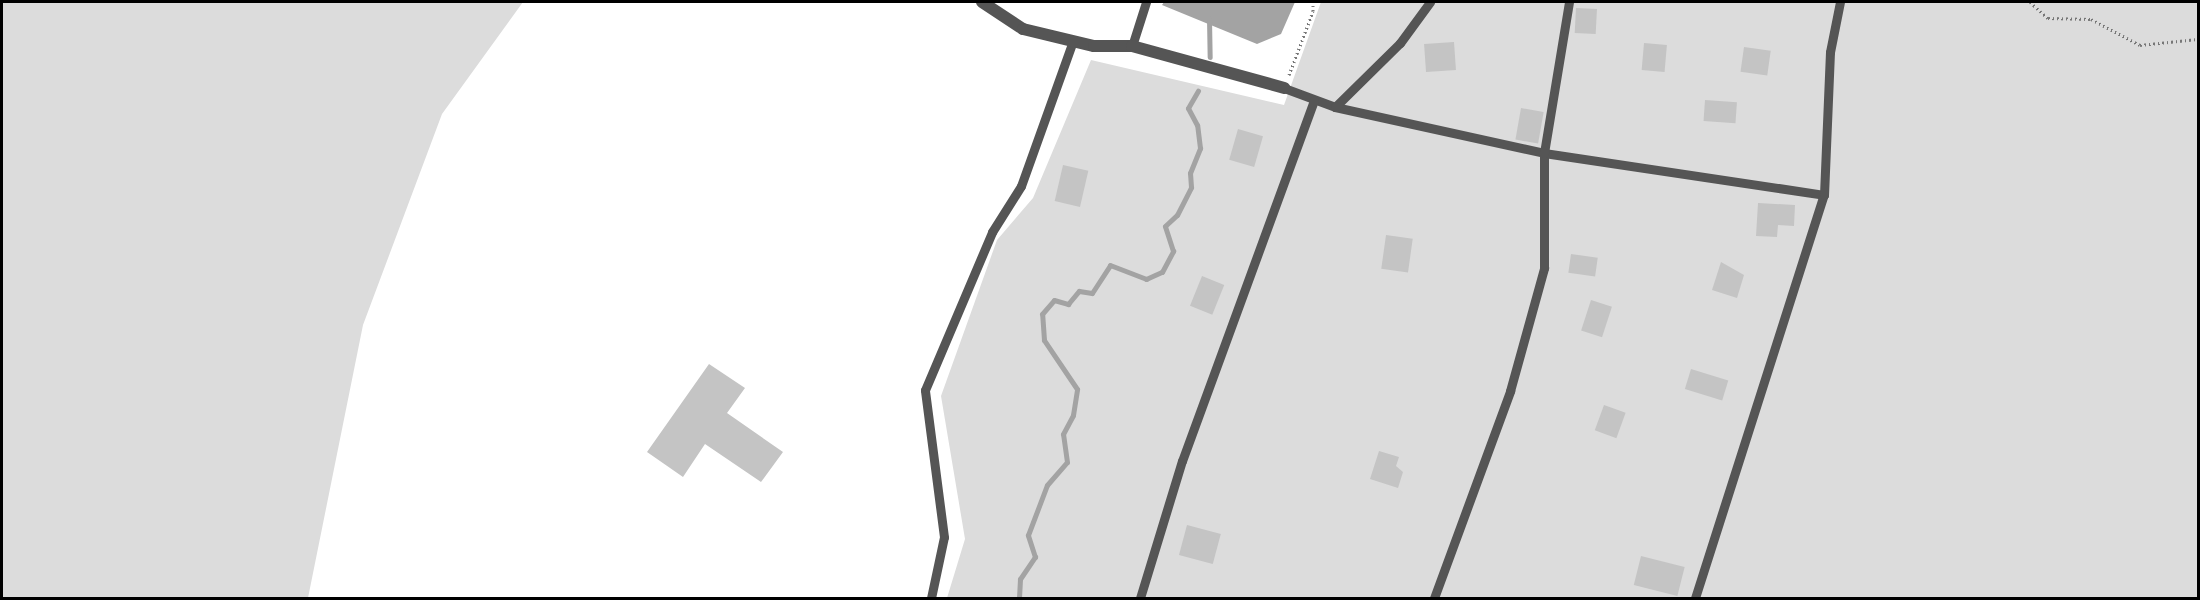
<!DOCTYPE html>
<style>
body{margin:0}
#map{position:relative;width:2200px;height:600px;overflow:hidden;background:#fff;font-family:Ubuntu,sans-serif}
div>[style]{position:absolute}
.green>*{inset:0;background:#dcdcdc}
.water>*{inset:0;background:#a3a3a3}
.stream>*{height:5px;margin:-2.5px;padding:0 2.5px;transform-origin:2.5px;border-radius:2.5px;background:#a3a3a3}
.building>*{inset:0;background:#c4c4c4;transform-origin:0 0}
.path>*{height:3px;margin-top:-1.5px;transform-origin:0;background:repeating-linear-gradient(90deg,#777 0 1.5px,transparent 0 4.5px)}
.service>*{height:9px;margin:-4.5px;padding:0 4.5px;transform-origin:4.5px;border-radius:4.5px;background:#555}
.minor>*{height:12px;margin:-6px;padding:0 6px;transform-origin:6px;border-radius:6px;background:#555}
span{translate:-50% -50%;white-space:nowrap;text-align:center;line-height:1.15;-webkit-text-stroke:4.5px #fff;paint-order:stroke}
.frame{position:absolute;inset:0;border:3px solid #000;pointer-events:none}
</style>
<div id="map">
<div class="green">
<div style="clip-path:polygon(2px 2px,523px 2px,442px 114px,363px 325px,308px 598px,2px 598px)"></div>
<div style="clip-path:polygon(1321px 2px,2198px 2px,2198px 598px,947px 598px,965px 539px,941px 396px,997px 240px,1033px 198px,1091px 60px,1284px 105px)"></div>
</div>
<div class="water">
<div style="clip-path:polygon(1164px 2px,1295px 2px,1281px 34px,1257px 44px,1162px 5px)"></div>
</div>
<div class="stream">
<div style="left:1209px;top:18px;width:39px;rotate:89deg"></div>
<div style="left:1019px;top:598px;width:19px;rotate:-87deg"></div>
<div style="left:1020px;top:579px;width:27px;rotate:-56deg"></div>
<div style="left:1035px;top:557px;width:23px;rotate:-108deg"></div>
<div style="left:1028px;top:535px;width:53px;rotate:-69.2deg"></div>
<div style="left:1047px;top:485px;width:30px;rotate:-49deg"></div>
<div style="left:1067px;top:462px;width:28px;rotate:-98deg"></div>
<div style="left:1063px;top:434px;width:21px;rotate:-62deg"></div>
<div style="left:1073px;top:415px;width:26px;rotate:-81deg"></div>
<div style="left:1077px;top:389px;width:59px;rotate:-124deg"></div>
<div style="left:1044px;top:340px;width:26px;rotate:-94deg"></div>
<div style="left:1042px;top:314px;width:18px;rotate:-49deg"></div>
<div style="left:1054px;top:300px;width:15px;rotate:16deg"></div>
<div style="left:1068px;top:304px;width:17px;rotate:-50deg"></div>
<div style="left:1079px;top:291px;width:13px;rotate:9deg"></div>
<div style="left:1092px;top:293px;width:33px;rotate:-57deg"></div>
<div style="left:1110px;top:265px;width:39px;rotate:21deg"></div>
<div style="left:1146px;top:279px;width:17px;rotate:-24deg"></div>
<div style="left:1162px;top:272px;width:24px;rotate:-62deg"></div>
<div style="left:1173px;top:251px;width:26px;rotate:-108deg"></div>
<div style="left:1165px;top:226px;width:16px;rotate:-43deg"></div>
<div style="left:1177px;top:215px;width:31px;rotate:-63deg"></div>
<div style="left:1191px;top:187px;width:14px;rotate:-94deg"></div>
<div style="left:1190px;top:173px;width:27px;rotate:-68deg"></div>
<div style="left:1200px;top:148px;width:23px;rotate:-97deg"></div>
<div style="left:1197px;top:125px;width:19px;rotate:-118deg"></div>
<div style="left:1188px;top:108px;width:20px;rotate:-60deg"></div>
</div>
<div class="building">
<div style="left:1576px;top:8px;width:21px;height:25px;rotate:3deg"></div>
<div style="left:1454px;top:42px;width:28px;height:30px;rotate:86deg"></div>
<div style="left:1644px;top:43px;width:23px;height:27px;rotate:5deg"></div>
<div style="left:1744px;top:47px;width:27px;height:25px;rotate:8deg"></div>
<div style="left:1705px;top:100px;width:32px;height:21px;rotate:4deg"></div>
<div style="left:1521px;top:108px;width:23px;height:32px;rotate:10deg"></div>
<div style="left:1238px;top:129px;width:26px;height:32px;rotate:16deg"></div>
<div style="left:1063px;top:165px;width:26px;height:37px;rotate:13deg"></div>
<div style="clip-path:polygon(1758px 203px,1795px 205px,1794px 226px,1778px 225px,1777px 237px,1756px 236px)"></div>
<div style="left:1386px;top:235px;width:27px;height:34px;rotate:8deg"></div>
<div style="left:1571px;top:254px;width:27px;height:19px;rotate:8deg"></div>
<div style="clip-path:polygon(1721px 262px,1744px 275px,1737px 298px,1712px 290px)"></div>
<div style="left:1202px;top:276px;width:24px;height:32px;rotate:22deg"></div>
<div style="left:1591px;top:300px;width:22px;height:32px;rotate:18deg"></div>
<div style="clip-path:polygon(709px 364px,745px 388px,727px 413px,783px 452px,761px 482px,705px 444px,683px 477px,647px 452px)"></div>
<div style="left:1691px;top:369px;width:39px;height:21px;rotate:17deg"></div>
<div style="left:1604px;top:405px;width:23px;height:27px;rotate:20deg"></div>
<div style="clip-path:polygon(1379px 451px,1399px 457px,1396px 466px,1403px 472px,1398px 488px,1370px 479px)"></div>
<div style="left:1187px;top:525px;width:35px;height:31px;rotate:15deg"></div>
<div style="left:1641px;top:556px;width:45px;height:30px;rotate:14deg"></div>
</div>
<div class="path">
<div style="left:2030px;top:2px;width:24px;rotate:42deg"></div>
<div style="left:2048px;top:18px;width:43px;rotate:1.3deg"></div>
<div style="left:2091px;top:19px;width:55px;rotate:28deg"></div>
<div style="left:2140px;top:45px;width:58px;rotate:-5.9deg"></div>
<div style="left:1289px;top:75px;width:68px;rotate:-69.4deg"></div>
<div style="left:1313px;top:11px;width:9px;rotate:-90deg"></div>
</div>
<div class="service">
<div style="left:1132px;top:46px;width:46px;rotate:-72.3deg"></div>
<div style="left:1284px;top:88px;width:54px;rotate:20.4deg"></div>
<div style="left:1335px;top:107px;width:214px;rotate:12.4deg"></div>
<div style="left:1544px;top:153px;width:283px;rotate:8.5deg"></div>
<div style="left:1335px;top:107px;width:91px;rotate:-44.6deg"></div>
<div style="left:1400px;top:43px;width:51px;rotate:-53.8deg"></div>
<div style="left:931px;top:598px;width:62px;rotate:-78deg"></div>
<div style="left:944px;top:537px;width:148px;rotate:-97.4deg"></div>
<div style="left:925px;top:390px;width:172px;rotate:-67deg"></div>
<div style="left:992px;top:232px;width:54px;rotate:-57.8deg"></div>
<div style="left:1021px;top:186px;width:154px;rotate:-70.3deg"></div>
<div style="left:1140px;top:598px;width:143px;rotate:-73deg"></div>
<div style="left:1182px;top:461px;width:384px;rotate:-69.9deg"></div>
<div style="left:1434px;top:598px;width:221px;rotate:-69.8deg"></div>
<div style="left:1510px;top:391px;width:128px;rotate:-74.5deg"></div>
<div style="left:1544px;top:268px;width:115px;rotate:-90deg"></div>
<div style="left:1544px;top:153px;width:153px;rotate:-80.6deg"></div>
<div style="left:1695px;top:598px;width:423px;rotate:-72.3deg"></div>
<div style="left:1824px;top:195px;width:143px;rotate:-87.6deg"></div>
<div style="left:1830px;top:52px;width:51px;rotate:-78.7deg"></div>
</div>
<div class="minor">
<div style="left:982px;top:2px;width:49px;rotate:33.4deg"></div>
<div style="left:1023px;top:29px;width:73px;rotate:13.5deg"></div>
<div style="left:1094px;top:46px;width:38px"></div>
<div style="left:1132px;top:46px;width:158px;rotate:15.4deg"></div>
</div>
<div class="frame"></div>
</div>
